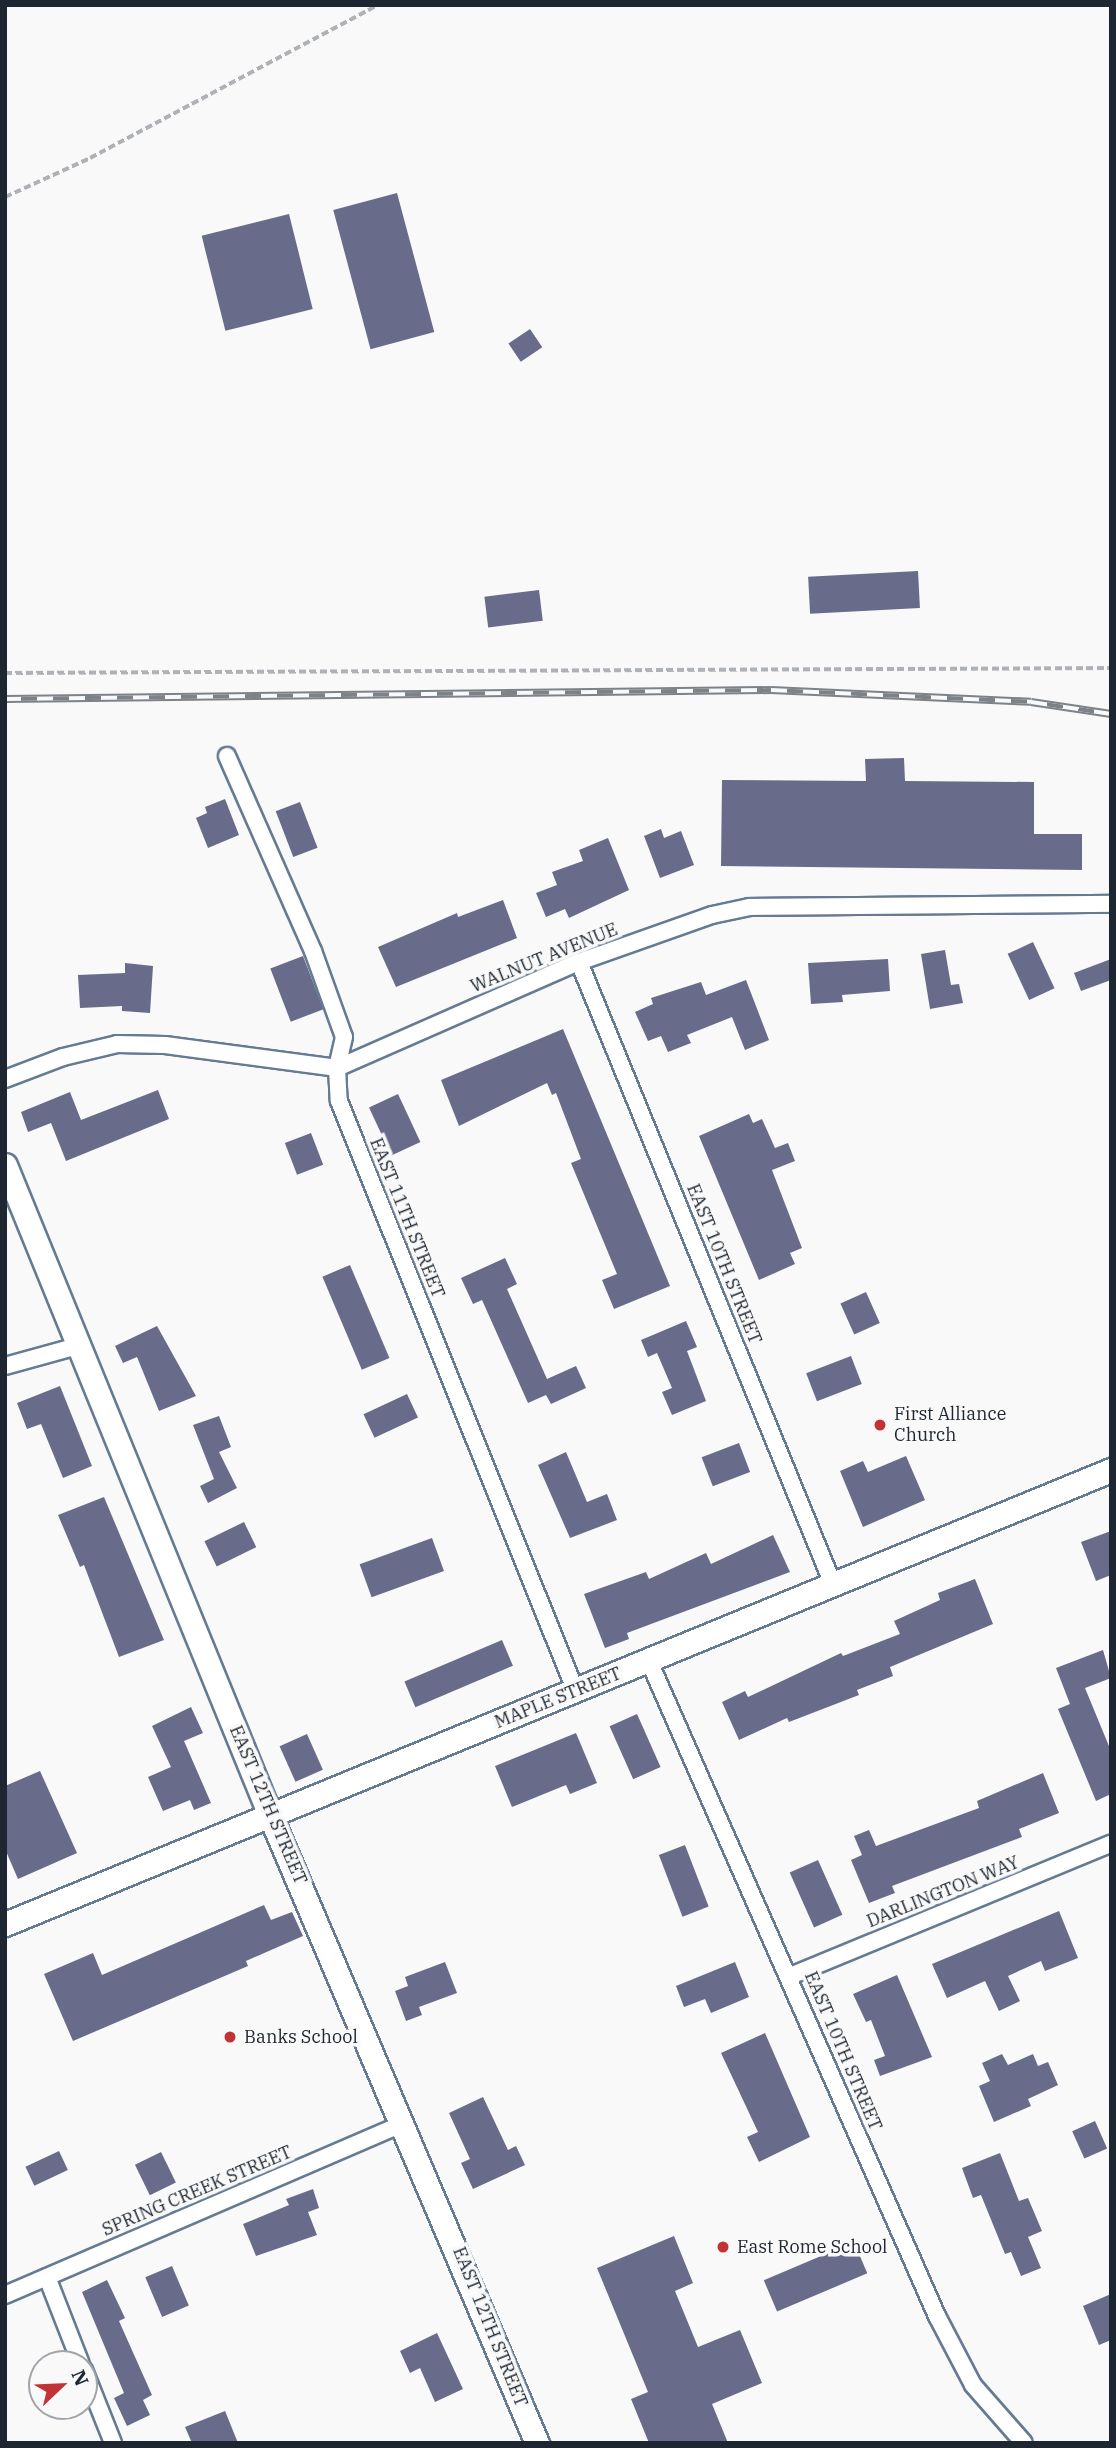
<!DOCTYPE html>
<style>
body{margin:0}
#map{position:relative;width:1116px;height:2448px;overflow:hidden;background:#f9f9f9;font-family:"IBM Plex Serif",serif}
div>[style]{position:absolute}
.building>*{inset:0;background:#686c8a;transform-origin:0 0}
.path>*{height:3.5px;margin-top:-1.75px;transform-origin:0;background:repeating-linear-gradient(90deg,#aeb1b5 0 7px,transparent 0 10.5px)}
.roads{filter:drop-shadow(2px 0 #657b94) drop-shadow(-2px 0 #657b94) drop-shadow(0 2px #657b94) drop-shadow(0 -2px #657b94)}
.minor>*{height:16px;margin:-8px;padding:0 8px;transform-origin:8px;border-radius:8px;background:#fff}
.secondary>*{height:23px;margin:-11.5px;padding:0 11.5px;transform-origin:11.5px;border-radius:11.5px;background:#fff}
.rail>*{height:8px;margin-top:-4px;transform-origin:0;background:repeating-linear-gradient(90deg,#f9f9f9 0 16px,#7d8288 0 32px);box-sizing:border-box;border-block:2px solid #7d8288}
.dots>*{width:19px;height:19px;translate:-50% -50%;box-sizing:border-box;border:4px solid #f9f9f9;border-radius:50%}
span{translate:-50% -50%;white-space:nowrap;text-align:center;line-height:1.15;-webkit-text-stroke:7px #f9f9f9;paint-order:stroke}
.street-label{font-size:18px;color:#1d2631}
.poi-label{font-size:18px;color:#1d2631}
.left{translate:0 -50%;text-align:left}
.frame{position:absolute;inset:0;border:7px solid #1d2631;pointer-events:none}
.north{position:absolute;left:28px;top:2350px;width:70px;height:70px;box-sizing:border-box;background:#f9f9f9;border:2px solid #a1a5a9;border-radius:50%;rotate:67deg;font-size:19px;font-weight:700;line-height:28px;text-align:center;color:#1d2631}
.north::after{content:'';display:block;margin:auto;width:24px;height:32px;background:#c23335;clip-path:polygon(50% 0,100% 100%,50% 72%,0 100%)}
</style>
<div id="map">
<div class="building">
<div style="left:397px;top:193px;width:144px;height:66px;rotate:75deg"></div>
<div style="left:289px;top:214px;width:98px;height:90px;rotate:76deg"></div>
<div style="left:530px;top:329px;width:22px;height:26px;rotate:56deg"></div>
<div style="left:918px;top:571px;width:37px;height:110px;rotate:87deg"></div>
<div style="left:539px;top:590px;width:31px;height:55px;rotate:83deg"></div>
<div style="clip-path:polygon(904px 758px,905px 781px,1034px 782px,1034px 834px,1082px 834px,1082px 870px,721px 866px,722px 780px,866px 781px,865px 759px)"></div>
<div style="clip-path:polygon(225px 799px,239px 835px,208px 848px,196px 818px,207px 813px,205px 807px)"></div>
<div style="left:300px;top:802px;width:49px;height:26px;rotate:69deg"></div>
<div style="clip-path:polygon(661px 829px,664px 838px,681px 831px,694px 865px,660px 878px,644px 836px)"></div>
<div style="clip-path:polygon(608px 838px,629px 890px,569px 918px,565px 909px,546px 917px,536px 893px,557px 885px,552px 872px,583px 861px,579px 850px)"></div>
<div style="clip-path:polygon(503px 900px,517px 938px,396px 987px,378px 947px,457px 913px,458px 917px)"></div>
<div style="left:1033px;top:942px;width:51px;height:28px;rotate:65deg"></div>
<div style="clip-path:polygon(945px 950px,951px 985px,959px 984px,963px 1003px,930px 1009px,921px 954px)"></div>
<div style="left:303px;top:956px;width:57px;height:35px;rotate:69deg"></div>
<div style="clip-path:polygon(888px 959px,890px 991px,842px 995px,843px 1002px,811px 1004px,808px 963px)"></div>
<div style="clip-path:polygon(1111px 959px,1111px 980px,1081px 991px,1074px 973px)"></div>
<div style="clip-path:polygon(125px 963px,153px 966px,150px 1013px,122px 1011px,122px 1006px,80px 1008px,78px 975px,125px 973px)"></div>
<div style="clip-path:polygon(746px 980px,769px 1040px,745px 1050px,732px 1017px,687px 1035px,691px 1043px,668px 1052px,661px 1036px,648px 1041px,635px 1012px,653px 1004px,651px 998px,701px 982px,706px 995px)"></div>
<div style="clip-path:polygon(563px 1029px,670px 1286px,614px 1309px,602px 1280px,617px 1274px,571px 1163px,581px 1159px,556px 1093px,552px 1095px,547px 1083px,459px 1126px,441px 1080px)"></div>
<div style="clip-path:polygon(158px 1090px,169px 1119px,66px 1161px,51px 1123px,28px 1132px,21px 1112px,70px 1092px,81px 1120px)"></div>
<div style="left:398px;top:1094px;width:53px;height:32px;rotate:65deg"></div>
<div style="clip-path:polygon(749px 1114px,753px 1123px,762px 1119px,775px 1148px,788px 1143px,795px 1161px,772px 1170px,802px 1248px,790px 1253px,795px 1264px,759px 1280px,699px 1136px)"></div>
<div style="left:311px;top:1133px;width:34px;height:28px;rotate:69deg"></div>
<div style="clip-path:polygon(505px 1258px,517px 1284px,507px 1289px,547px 1379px,576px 1366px,586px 1388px,551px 1404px,546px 1395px,528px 1403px,482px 1300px,473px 1304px,461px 1278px)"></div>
<div style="left:350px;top:1265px;width:101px;height:30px;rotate:67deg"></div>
<div style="left:866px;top:1292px;width:34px;height:28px;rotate:66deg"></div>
<div style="clip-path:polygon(686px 1321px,697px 1347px,687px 1351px,706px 1401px,672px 1415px,662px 1392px,672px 1388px,657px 1353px,648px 1357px,641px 1340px)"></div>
<div style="clip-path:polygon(157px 1326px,196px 1396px,159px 1411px,137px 1357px,123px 1363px,115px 1346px)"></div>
<div style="left:851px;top:1356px;width:30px;height:48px;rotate:69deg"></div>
<div style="clip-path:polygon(60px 1386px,92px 1466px,63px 1478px,41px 1424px,27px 1429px,17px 1403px)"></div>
<div style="left:407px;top:1394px;width:26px;height:48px;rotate:65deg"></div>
<div style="clip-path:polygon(219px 1416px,231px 1447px,219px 1452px,237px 1488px,208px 1503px,200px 1486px,214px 1479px,193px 1425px)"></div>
<div style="left:739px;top:1443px;width:31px;height:40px;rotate:69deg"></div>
<div style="clip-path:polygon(566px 1452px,587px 1502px,607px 1494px,617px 1520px,570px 1538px,538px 1465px)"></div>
<div style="clip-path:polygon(906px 1456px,925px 1500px,863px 1527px,840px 1471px,863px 1461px,868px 1472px)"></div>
<div style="clip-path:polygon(104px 1497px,164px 1640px,119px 1657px,84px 1565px,80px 1567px,58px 1515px)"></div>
<div style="left:244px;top:1522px;width:28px;height:44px;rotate:64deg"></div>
<div style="clip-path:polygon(1111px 1531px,1111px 1575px,1096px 1581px,1081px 1542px)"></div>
<div style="clip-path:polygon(773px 1535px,790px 1572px,627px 1633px,629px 1639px,605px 1648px,584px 1594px,646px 1572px,649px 1579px,706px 1553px,711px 1564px)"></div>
<div style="left:432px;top:1538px;width:35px;height:77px;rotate:70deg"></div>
<div style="clip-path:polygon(975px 1579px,993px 1624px,890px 1667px,893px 1676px,857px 1690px,859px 1695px,789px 1722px,787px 1718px,739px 1740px,722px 1702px,745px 1691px,748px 1697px,841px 1653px,843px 1656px,900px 1634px,894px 1621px,940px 1600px,938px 1593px)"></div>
<div style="left:502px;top:1640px;width:28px;height:106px;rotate:67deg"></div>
<div style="clip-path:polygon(1103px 1650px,1111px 1678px,1085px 1688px,1111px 1751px,1111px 1794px,1096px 1801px,1058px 1709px,1070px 1704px,1056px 1668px)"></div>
<div style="clip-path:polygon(191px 1707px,203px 1733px,184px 1741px,211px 1803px,194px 1810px,190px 1800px,163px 1811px,148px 1777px,171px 1767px,152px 1726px)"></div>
<div style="left:637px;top:1714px;width:58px;height:30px;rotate:66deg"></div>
<div style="clip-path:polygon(576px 1733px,597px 1783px,570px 1794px,566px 1785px,512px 1807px,495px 1766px)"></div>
<div style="left:307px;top:1734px;width:39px;height:30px;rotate:66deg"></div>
<div style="clip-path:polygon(40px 1771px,77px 1853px,18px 1879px,5px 1849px,5px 1786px)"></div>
<div style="clip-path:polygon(1043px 1773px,1059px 1813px,1019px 1829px,1022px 1837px,892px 1886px,895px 1893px,869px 1903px,851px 1860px,862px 1855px,854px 1836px,869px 1830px,876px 1846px,979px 1808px,977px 1801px)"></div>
<div style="left:685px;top:1845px;width:66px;height:28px;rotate:69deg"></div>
<div style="left:818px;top:1860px;width:60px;height:31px;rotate:66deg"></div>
<div style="clip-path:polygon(264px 1905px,271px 1920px,292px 1912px,303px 1936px,246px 1961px,248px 1966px,73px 2041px,44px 1974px,93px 1953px,102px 1975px)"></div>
<div style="clip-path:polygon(1059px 1911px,1078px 1958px,1045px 1971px,1041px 1961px,1008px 1976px,1020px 2001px,999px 2011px,985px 1981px,947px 1998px,932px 1964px)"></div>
<div style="clip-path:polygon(445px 1962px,457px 1993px,419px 2007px,422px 2015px,406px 2021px,395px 1991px,408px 1986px,405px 1977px)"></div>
<div style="clip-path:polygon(735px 1962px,749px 1997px,711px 2013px,705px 1999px,684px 2007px,676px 1986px)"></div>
<div style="clip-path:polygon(897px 1975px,932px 2057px,880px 2076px,874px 2060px,885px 2056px,871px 2020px,866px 2022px,853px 1994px)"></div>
<div style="clip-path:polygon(765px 2033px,810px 2137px,759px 2162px,747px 2137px,758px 2132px,721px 2053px)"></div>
<div style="clip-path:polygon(1002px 2054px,1008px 2065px,1033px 2054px,1038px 2066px,1048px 2062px,1058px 2085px,1028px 2099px,1031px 2106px,994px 2122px,979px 2086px,990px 2081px,982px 2063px)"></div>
<div style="clip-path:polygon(483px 2097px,508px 2150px,516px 2146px,525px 2165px,473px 2189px,461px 2163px,470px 2159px,449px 2113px)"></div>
<div style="left:1095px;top:2121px;width:30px;height:25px;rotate:66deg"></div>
<div style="left:59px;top:2151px;width:21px;height:37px;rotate:65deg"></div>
<div style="left:161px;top:2152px;width:34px;height:29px;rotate:64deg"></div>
<div style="clip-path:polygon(1000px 2153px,1019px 2201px,1028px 2198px,1042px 2231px,1028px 2237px,1041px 2268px,1021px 2276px,1011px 2252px,1005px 2254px,981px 2195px,973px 2198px,962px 2168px)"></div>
<div style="clip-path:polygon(313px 2189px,319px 2208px,308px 2212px,317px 2235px,256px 2256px,243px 2224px,289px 2205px,286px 2199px)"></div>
<div style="clip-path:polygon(674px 2236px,693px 2283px,675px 2291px,698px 2347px,740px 2330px,762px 2383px,712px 2404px,728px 2443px,649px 2443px,631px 2399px,648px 2392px,597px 2268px)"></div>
<div style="left:854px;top:2242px;width:34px;height:98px;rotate:67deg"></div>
<div style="left:172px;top:2266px;width:43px;height:29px;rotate:67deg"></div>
<div style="clip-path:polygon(107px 2280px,125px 2318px,119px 2321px,152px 2395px,143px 2400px,150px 2415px,127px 2426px,114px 2398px,124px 2393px,82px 2292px)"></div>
<div style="clip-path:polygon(1111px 2294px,1111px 2340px,1099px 2345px,1083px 2306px)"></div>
<div style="clip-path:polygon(437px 2333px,463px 2389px,435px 2402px,420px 2368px,410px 2373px,400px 2351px)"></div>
<div style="clip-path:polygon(225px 2411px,238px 2443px,192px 2443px,185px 2427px)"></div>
</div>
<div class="path">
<div style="left:5px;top:197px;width:94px;rotate:-24.6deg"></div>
<div style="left:90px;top:158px;width:326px;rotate:-28deg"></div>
<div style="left:5px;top:673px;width:1106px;rotate:-0.26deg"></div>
</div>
<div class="roads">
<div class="minor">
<div style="left:227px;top:756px;width:213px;rotate:66.2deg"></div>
<div style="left:313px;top:951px;width:91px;rotate:70.2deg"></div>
<div style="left:344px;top:1037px;width:32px;rotate:103deg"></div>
<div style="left:337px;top:1068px;width:33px;rotate:87deg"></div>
<div style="left:339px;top:1101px;width:637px;rotate:68.15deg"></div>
<div style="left:579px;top:962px;width:670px;rotate:67.8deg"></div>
<div style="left:5px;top:1079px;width:62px;rotate:-20.8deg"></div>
<div style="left:63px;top:1057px;width:56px;rotate:-13.5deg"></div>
<div style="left:117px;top:1044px;width:48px;rotate:1.2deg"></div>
<div style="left:165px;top:1045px;width:174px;rotate:7.6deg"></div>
<div style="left:337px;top:1068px;width:264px;rotate:-23.7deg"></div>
<div style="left:579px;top:962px;width:141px;rotate:-19.5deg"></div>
<div style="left:712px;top:915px;width:39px;rotate:-12deg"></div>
<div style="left:750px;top:907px;width:361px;rotate:-0.5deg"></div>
<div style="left:5px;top:1366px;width:79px;rotate:-15.4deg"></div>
<div style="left:649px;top:1661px;width:716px;rotate:66.27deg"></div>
<div style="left:937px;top:2316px;width:78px;rotate:62.4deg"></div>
<div style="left:973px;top:2385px;width:77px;rotate:48.7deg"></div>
<div style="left:790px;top:1976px;width:347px;rotate:-22.4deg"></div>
<div style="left:47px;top:2277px;width:93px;rotate:68.7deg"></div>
<div style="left:5px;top:2295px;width:435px;rotate:-23.3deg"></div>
<div style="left:84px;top:2370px;width:79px;rotate:68.3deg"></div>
</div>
<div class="secondary">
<div style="left:5px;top:1165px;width:700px;rotate:67.83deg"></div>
<div style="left:269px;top:1813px;width:685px;rotate:66.96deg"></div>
<div style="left:5px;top:1924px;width:1196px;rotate:-22.32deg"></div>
</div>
</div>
<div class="rail">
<div style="left:5px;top:699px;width:766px;rotate:-0.67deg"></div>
<div style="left:771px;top:690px;width:260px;rotate:2.6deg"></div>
<div style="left:1031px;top:702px;width:81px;rotate:8.5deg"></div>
</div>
<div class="dots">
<div style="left:880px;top:1425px;background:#c23335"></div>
<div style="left:230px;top:2037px;background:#c23335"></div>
<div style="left:723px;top:2247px;background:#c23335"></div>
</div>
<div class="street-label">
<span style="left:544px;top:958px;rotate:-22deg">WALNUT AVENUE</span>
<span style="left:407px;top:1218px;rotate:68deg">EAST 11TH STREET</span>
<span style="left:724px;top:1264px;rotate:68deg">EAST 10TH STREET</span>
<span style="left:558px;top:1698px;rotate:-22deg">MAPLE STREET</span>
<span style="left:268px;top:1805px;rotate:67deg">EAST 12TH STREET</span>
<span style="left:943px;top:1892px;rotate:-22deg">DARLINGTON WAY</span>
<span style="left:843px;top:2051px;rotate:67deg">EAST 10TH STREET</span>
<span style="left:197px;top:2191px;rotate:-23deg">SPRING CREEK STREET</span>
<span style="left:490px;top:2327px;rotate:68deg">EAST 12TH STREET</span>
</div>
<div class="poi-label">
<span class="left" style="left:894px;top:1425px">First Alliance<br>Church</span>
<span class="left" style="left:244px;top:2037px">Banks School</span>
<span class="left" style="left:737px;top:2247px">East Rome School</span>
</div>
<div class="frame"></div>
<div class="north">N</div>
</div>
